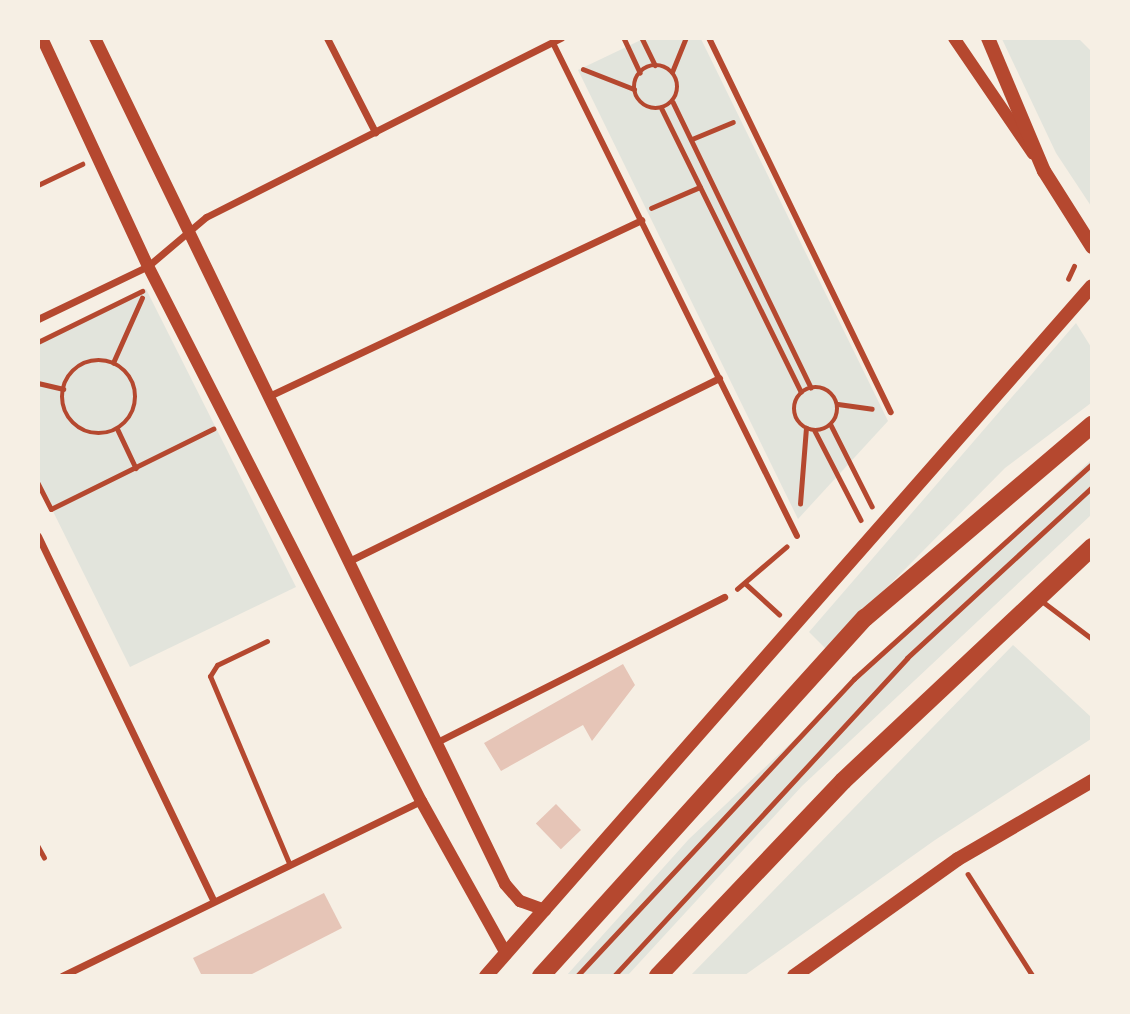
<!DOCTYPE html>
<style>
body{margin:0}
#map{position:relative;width:1130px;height:1014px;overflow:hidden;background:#f6efe4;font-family:"Sofia Sans Condensed",sans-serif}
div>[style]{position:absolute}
.green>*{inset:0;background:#e2e4dc}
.building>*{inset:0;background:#e6c5b7;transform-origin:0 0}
.path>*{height:4.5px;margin:-2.25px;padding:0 2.25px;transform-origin:2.25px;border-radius:2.25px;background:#b5482f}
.path>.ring{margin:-2.25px;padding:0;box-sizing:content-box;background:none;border:4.5px solid #b5482f;border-radius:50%}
.service>*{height:5px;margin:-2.5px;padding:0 2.5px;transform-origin:2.5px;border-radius:2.5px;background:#b5482f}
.pedestrian>*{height:6px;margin:-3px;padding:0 3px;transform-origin:3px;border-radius:3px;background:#b5482f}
.minor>*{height:7px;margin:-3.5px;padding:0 3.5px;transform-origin:3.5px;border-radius:3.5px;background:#b5482f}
.tertiary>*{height:12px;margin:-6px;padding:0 6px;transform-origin:6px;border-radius:6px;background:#b5482f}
.secondary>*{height:14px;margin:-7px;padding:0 7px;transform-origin:7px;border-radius:7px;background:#b5482f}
.primary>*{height:18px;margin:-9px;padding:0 9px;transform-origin:9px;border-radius:9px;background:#b5482f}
span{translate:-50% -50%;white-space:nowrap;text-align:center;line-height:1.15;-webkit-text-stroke:7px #f6efe4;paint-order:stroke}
.frame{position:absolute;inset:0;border:40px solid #f6efe4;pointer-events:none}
</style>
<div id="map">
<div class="green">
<div style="clip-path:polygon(643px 39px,701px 39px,888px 421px,798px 519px,578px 70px)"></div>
<div style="clip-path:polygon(1002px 39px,1079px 39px,1091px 51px,1091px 206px,1056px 153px)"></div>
<div style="clip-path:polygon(146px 289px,296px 587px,130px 667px,39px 483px,39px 342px)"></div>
<div style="clip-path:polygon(1076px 323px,1091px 347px,1091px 403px,1005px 468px,826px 649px,809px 632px)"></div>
<div style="clip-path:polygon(1091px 460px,1091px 515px,802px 786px,628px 975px,566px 976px,689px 839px)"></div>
<div style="clip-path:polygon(1013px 645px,1091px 717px,1091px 739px,935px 840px,745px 975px,691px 975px)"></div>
</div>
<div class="building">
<div style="clip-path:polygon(623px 664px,635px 685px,592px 741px,583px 725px,501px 771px,484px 743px)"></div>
<div style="left:556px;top:804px;width:36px;height:28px;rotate:46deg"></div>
<div style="clip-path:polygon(324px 893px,342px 928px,248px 976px,202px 976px,193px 958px)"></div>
</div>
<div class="path">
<div style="left:624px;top:38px;width:38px;rotate:65deg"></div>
<div style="left:642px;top:38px;width:30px;rotate:64deg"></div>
<div class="ring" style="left:634px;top:65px;width:39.5px;height:39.5px"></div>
<div style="left:583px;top:69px;width:55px;rotate:21.4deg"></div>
<div style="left:672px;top:72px;width:37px;rotate:-68deg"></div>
<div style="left:673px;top:102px;width:317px;rotate:64.2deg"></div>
<div style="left:662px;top:109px;width:315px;rotate:63.8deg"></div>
<div style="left:692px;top:139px;width:44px;rotate:-22.5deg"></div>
<div style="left:38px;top:185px;width:49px;rotate:-25.5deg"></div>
<div style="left:651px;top:208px;width:53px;rotate:-23.2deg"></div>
<div style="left:1068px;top:279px;width:14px;rotate:-65deg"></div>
<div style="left:38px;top:342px;width:116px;rotate:-26.1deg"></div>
<div class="ring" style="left:62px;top:360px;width:69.5px;height:69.5px"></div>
<div style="left:113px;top:363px;width:71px;rotate:-66deg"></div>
<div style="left:38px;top:383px;width:26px;rotate:13deg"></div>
<div class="ring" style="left:794px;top:387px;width:39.5px;height:39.5px"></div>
<div style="left:838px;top:404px;width:34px;rotate:8deg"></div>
<div style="left:831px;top:425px;width:91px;rotate:63.2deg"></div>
<div style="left:118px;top:430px;width:42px;rotate:64.7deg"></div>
<div style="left:815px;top:431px;width:100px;rotate:62.7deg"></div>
<div style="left:38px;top:483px;width:29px;rotate:63deg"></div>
<div style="left:51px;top:509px;width:181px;rotate:-26.3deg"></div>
<div style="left:800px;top:504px;width:76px;rotate:-85.5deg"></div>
<div style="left:746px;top:584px;width:45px;rotate:42.3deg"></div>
<div style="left:737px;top:589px;width:65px;rotate:-40.6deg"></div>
<div style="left:38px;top:846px;width:13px;rotate:61deg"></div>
<div style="left:968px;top:874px;width:121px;rotate:57.5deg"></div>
<div style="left:577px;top:976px;width:406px;rotate:-47deg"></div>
<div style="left:854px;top:679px;width:321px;rotate:-42.1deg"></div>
<div style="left:614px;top:976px;width:432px;rotate:-47.3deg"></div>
<div style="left:907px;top:658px;width:252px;rotate:-42.7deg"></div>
</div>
<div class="service">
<div style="left:1039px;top:599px;width:66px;rotate:37deg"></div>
<div style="left:267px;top:641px;width:55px;rotate:154.4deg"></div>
<div style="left:217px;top:665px;width:13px;rotate:122deg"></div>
<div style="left:210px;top:676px;width:205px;rotate:67.1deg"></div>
</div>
<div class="pedestrian">
<div style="left:709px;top:38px;width:416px;rotate:64.1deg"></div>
<div style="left:553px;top:43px;width:550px;rotate:63.67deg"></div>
</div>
<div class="minor">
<div style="left:327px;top:38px;width:106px;rotate:62.9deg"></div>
<div style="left:38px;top:319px;width:122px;rotate:-25.7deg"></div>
<div style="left:148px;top:266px;width:76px;rotate:-40.2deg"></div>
<div style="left:206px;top:217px;width:398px;rotate:-26.8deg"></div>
<div style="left:267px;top:397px;width:414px;rotate:-25.3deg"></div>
<div style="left:38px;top:536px;width:405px;rotate:64.3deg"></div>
<div style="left:347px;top:562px;width:415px;rotate:-26.3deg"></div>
<div style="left:435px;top:743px;width:324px;rotate:-26.8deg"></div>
<div style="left:62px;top:976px;width:399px;rotate:-26deg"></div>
</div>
<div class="tertiary">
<div style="left:42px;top:38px;width:251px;rotate:65.1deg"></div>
<div style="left:148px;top:266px;width:601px;rotate:62.97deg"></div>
<div style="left:421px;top:801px;width:175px;rotate:60.9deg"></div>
<div style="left:95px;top:38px;width:940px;rotate:64.14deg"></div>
<div style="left:505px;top:884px;width:23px;rotate:49deg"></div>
<div style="left:520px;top:901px;width:27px;rotate:20deg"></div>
<div style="left:954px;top:38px;width:140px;rotate:55.7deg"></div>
</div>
<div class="secondary">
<div style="left:988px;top:38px;width:144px;rotate:67.2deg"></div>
<div style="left:1044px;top:171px;width:90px;rotate:57.7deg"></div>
<div style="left:486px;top:976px;width:918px;rotate:-48.71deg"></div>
<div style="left:794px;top:976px;width:201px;rotate:-35.5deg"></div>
<div style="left:958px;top:859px;width:155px;rotate:-30.2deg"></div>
</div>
<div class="primary">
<div style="left:541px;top:976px;width:483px;rotate:-47.9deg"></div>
<div style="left:865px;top:618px;width:298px;rotate:-40.4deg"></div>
<div style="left:658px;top:976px;width:269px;rotate:-46.5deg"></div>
<div style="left:843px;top:781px;width:342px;rotate:-43.2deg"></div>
</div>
<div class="frame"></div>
</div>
